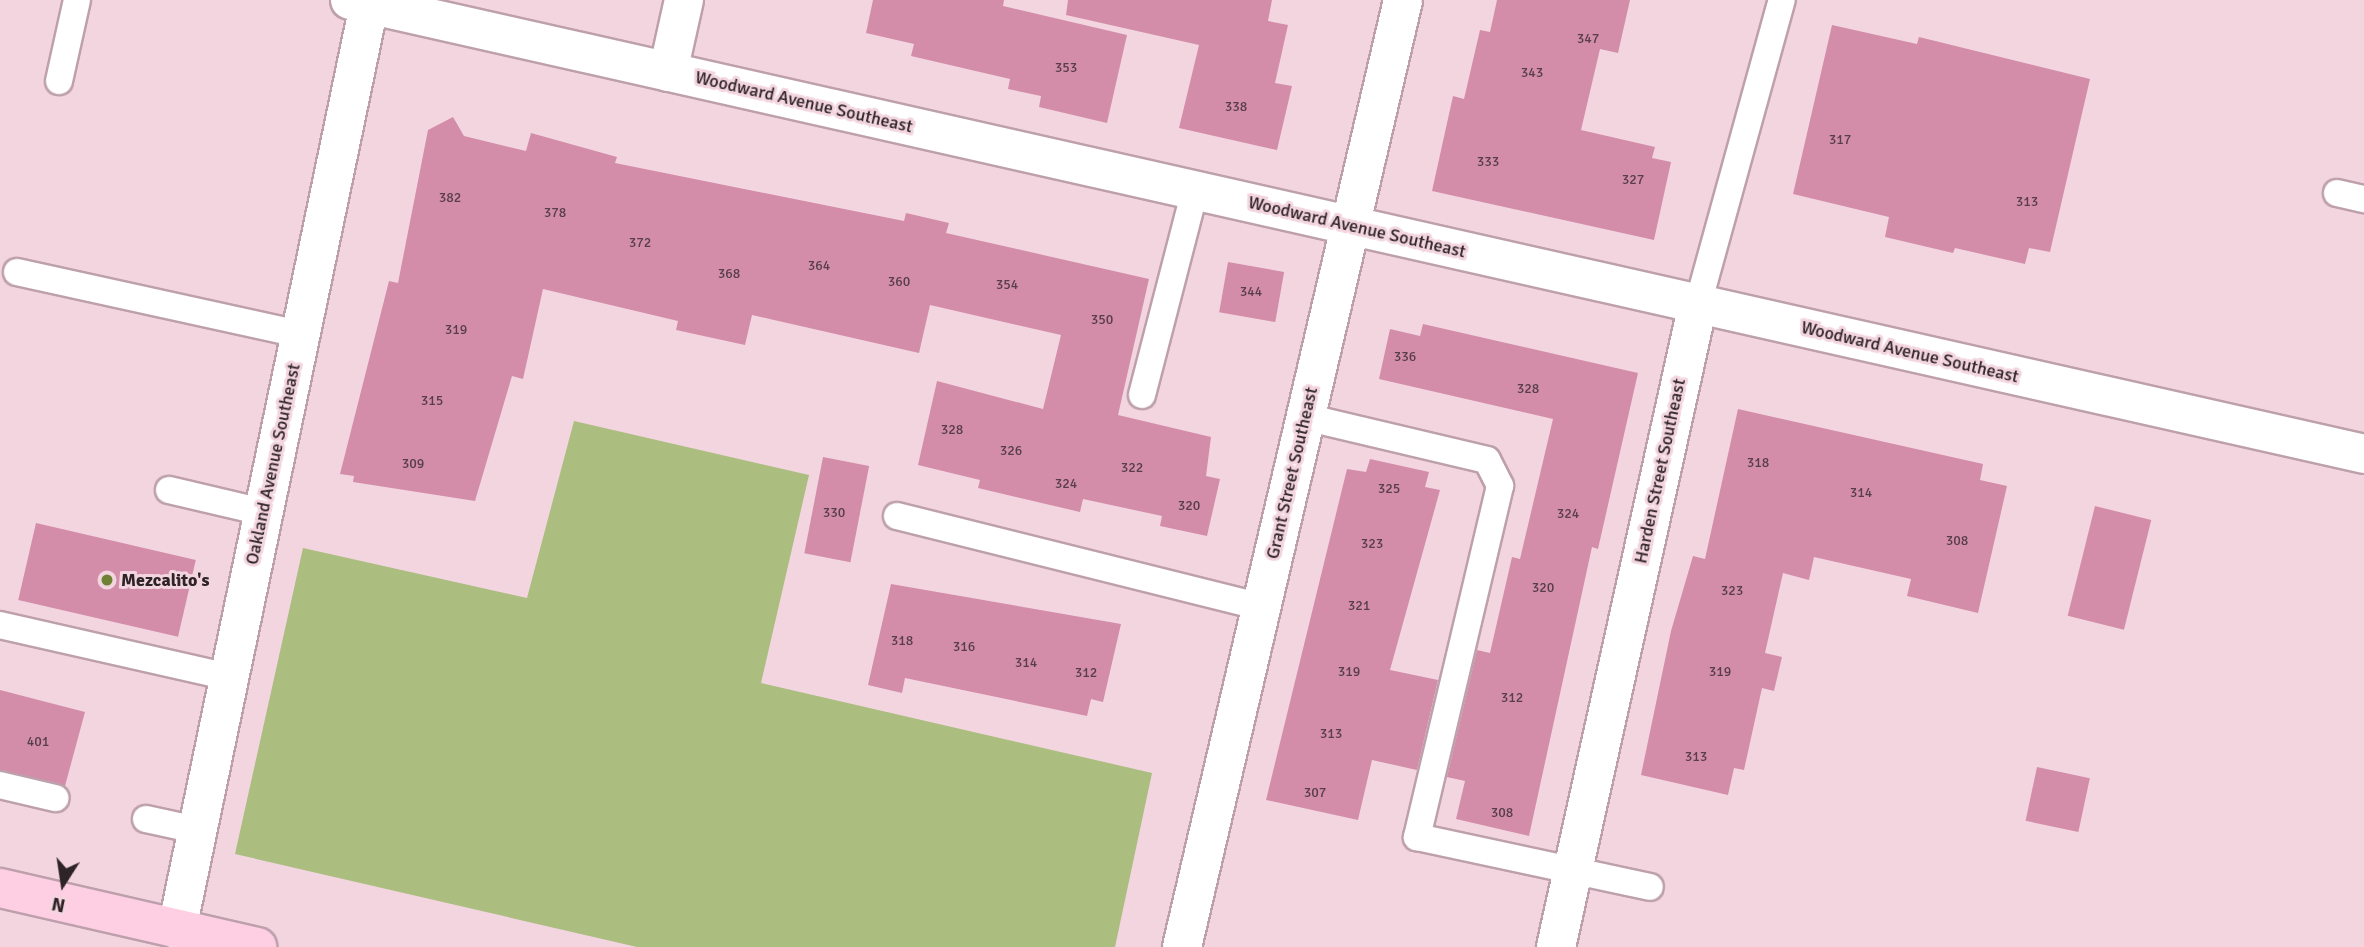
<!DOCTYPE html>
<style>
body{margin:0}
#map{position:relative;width:2364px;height:947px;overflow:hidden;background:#f3d5e0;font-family:Signika,sans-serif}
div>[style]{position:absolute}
.green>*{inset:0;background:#abbd7f}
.building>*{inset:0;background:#d38da9;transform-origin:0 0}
.roads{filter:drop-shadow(2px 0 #bda0ab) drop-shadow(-2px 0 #bda0ab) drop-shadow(0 2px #bda0ab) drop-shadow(0 -2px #bda0ab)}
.lane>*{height:26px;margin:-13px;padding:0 13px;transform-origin:13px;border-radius:13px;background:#fff}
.street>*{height:38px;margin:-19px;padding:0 19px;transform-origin:19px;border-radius:19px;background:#fff}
.primary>*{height:38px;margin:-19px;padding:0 19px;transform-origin:19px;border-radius:19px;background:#fecfe2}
.dots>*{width:19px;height:19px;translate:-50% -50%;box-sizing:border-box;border:4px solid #f3d5e0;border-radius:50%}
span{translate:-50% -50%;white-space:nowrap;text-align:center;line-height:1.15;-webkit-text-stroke:6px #f3d5e0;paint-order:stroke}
.number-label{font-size:14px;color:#573e48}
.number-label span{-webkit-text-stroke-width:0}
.street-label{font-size:18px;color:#2e2327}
.poi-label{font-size:18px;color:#2e2327;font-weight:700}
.left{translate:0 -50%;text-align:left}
.north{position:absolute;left:28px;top:849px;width:70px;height:70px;-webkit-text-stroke:5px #f3d5e0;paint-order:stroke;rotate:192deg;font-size:19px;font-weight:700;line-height:28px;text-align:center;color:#2e2327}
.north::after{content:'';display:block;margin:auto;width:24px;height:32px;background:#2e2327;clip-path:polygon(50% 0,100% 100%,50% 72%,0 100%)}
</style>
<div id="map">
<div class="green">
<div style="clip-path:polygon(574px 421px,809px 475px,761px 683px,1152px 773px,1115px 947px,637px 947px,235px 854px,303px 548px,527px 598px)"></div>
</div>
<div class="building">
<div style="clip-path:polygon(873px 0,1004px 0,1003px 6px,1127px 35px,1107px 123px,1039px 107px,1041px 96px,1008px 89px,1010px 79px,911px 56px,914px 44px,866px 33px)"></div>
<div style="clip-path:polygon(1068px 0,1272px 0,1268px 21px,1288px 25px,1275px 83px,1292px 86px,1277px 150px,1179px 128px,1199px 45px,1066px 15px)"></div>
<div style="clip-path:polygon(1497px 0,1630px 0,1618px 53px,1600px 49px,1581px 130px,1655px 147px,1652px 158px,1671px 162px,1654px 240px,1432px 191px,1453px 96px,1464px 99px,1480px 30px,1490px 32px)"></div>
<div style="clip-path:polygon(1832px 25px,1917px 44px,1919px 37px,2090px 79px,2050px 252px,2029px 248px,2025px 264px,1955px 248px,1953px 253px,1885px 237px,1889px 217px,1793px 194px)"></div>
<div style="clip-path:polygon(453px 117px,464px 136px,526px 151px,531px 133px,617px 157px,615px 163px,904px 221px,906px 213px,949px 223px,946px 233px,1149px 279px,1118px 415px,1211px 437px,1206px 476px,1220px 479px,1207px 536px,1160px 526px,1162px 516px,1083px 499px,1080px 512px,978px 488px,980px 480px,918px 465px,937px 381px,1043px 409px,1061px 335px,930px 305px,919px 353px,752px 315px,745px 345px,676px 330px,678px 321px,543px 289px,523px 379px,512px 376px,475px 501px,353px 482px,354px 476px,340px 474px,389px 281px,398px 283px,428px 130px)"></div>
<div style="left:1228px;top:262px;width:57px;height:51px;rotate:10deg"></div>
<div style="clip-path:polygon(1423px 324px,1638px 373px,1598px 549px,1592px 547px,1529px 836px,1456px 819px,1465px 781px,1447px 777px,1477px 650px,1490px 653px,1512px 557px,1520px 559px,1553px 419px,1379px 379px,1390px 329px,1420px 336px)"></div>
<div style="clip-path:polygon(1738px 409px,1983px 464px,1980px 480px,2007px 486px,1978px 613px,1907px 596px,1911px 579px,1814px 557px,1809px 580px,1783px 573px,1765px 653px,1782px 657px,1774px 691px,1762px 688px,1744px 770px,1734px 768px,1728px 795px,1641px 775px,1671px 631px,1693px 556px,1705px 559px)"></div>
<div style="left:823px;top:457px;width:47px;height:98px;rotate:11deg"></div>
<div style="clip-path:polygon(1370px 459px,1429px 472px,1425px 487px,1440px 490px,1390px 670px,1438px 680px,1417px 770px,1372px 760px,1358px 820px,1266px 800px,1347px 469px,1366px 472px)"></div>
<div style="left:2095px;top:506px;width:58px;height:113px;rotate:14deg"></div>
<div style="left:36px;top:523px;width:164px;height:79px;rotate:13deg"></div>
<div style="clip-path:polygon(891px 584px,1121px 624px,1103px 702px,1091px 699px,1087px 716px,905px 678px,902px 693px,868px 685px)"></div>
<div style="clip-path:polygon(0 690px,85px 712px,65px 786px,0 770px)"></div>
<div style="left:2037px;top:767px;width:54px;height:55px;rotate:12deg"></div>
</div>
<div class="roads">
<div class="lane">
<div style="left:59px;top:81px;width:83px;rotate:-77.5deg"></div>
<div style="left:2337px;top:193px;width:28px;rotate:13deg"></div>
<div style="left:17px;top:272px;width:290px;rotate:12.4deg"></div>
<div style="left:1698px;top:304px;width:315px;rotate:-74.6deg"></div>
<div style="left:1142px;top:395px;width:212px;rotate:-75.5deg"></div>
<div style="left:1305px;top:417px;width:187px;rotate:13.3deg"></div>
<div style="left:1487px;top:460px;width:29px;rotate:63deg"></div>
<div style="left:1500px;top:486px;width:361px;rotate:103.3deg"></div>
<div style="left:1417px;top:837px;width:238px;rotate:12.1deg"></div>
<div style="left:169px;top:490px;width:97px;rotate:13.2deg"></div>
<div style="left:897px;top:516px;width:375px;rotate:14deg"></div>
<div style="left:0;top:625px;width:235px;rotate:12.8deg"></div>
<div style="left:0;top:785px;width:57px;rotate:13.3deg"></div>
<div style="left:146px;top:819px;width:52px;rotate:12.2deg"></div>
</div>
<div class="street">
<div style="left:350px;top:0;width:2065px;rotate:12.7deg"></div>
<div style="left:668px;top:72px;width:74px;rotate:-77.5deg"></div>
<div style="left:177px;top:929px;width:949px;rotate:-78.26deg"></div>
<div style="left:1182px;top:947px;width:972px;rotate:-76.86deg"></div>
<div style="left:1556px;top:947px;width:658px;rotate:-77.55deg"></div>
</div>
<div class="primary">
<div style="left:0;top:888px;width:264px;rotate:12.9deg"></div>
</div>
</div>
<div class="dots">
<div style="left:107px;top:580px;background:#6f8233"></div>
</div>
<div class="number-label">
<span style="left:1588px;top:39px">347</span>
<span style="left:1066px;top:68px">353</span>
<span style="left:1532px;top:73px">343</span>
<span style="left:1236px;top:107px">338</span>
<span style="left:1840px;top:140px">317</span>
<span style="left:1488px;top:162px">333</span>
<span style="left:1633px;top:180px">327</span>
<span style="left:450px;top:198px">382</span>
<span style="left:2027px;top:202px">313</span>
<span style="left:555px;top:213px">378</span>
<span style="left:640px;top:243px">372</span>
<span style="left:819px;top:266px">364</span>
<span style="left:729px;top:274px">368</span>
<span style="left:899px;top:282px">360</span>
<span style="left:1007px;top:285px">354</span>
<span style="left:1251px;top:292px">344</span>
<span style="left:1102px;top:320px">350</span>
<span style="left:456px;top:330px">319</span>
<span style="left:1405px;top:357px">336</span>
<span style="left:1528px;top:389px">328</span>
<span style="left:432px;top:401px">315</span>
<span style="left:952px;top:430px">328</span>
<span style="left:1011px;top:451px">326</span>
<span style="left:1758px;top:463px">318</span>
<span style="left:413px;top:464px">309</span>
<span style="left:1132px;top:468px">322</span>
<span style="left:1066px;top:484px">324</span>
<span style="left:1389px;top:489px">325</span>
<span style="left:1861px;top:493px">314</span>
<span style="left:1189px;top:506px">320</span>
<span style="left:834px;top:513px">330</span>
<span style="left:1568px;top:514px">324</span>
<span style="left:1957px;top:541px">308</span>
<span style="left:1372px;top:544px">323</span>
<span style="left:1543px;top:588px">320</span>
<span style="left:1732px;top:591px">323</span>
<span style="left:1359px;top:606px">321</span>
<span style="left:902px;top:641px">318</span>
<span style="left:964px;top:647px">316</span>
<span style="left:1026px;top:663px">314</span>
<span style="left:1349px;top:672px">319</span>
<span style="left:1720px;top:672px">319</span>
<span style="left:1086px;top:673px">312</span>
<span style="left:1512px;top:698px">312</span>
<span style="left:1331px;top:734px">313</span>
<span style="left:38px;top:742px">401</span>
<span style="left:1696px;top:757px">313</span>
<span style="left:1315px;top:793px">307</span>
<span style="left:1502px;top:813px">308</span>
</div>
<div class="street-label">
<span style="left:804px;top:102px;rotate:13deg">Woodward Avenue Southeast</span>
<span style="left:1357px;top:227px;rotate:13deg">Woodward Avenue Southeast</span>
<span style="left:1910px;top:352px;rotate:13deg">Woodward Avenue Southeast</span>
<span style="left:273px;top:464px;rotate:-78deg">Oakland Avenue Southeast</span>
<span style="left:1660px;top:471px;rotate:-78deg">Harden Street Southeast</span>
<span style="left:1292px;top:473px;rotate:-77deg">Grant Street Southeast</span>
</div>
<div class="poi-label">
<span class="left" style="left:121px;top:580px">Mezcalito's</span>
</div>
<div class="north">N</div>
</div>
